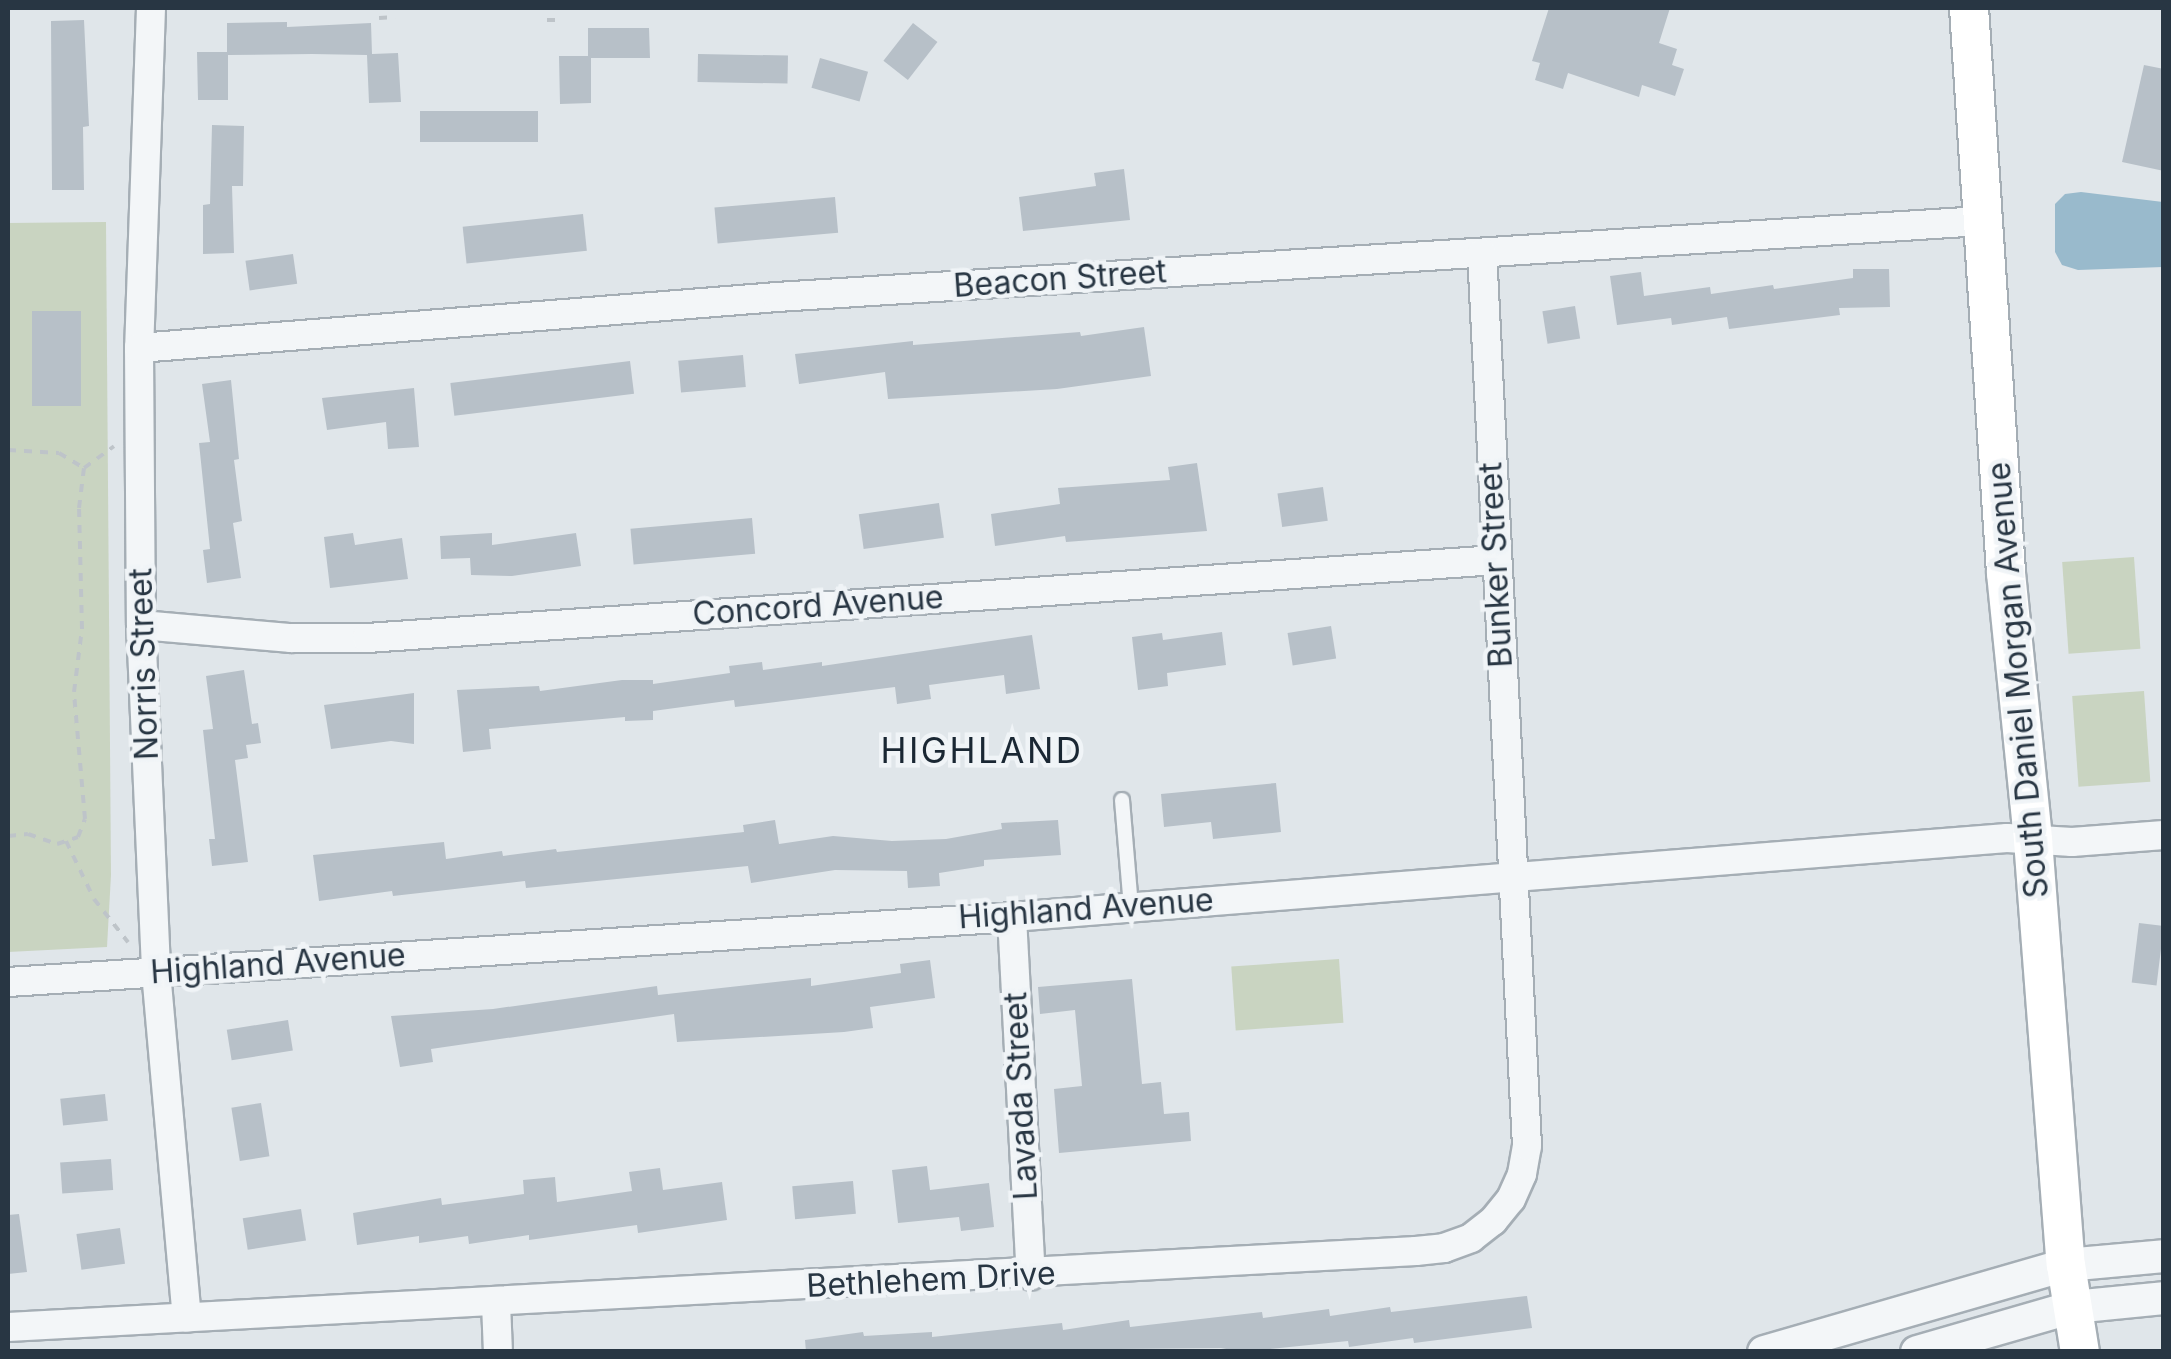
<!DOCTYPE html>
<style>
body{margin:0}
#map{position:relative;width:2171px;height:1359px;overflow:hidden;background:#e0e6ea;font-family:Inter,sans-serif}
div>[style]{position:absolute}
.green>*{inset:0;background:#c9d4c1;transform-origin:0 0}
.water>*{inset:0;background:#99bacc}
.building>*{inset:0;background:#b7c0c8;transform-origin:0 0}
.path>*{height:4px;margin-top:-2px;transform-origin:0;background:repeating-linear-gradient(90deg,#bec4c9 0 8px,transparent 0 16px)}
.roads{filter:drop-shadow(2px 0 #a5aeb5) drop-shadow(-2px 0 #a5aeb5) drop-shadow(0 2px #a5aeb5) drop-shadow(0 -2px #a5aeb5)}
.service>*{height:14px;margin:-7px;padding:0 7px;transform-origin:7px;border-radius:7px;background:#f3f6f8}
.minor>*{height:28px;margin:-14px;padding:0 14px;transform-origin:14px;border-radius:14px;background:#f3f6f8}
.tertiary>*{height:32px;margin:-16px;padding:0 16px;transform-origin:16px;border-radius:16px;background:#f3f6f8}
.secondary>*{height:38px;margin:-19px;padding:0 19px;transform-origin:19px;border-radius:19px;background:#fff}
span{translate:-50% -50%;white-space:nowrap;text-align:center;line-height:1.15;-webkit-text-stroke:9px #f0f4f7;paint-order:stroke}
.street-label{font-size:32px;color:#283643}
.neighbourhood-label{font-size:35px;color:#1a2733;letter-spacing:2.5px}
.frame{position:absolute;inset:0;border:10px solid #283643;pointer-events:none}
</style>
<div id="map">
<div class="green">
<div style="clip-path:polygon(106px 222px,111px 875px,107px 947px,8px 952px,8px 223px)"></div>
<div style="left:2134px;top:557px;width:92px;height:72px;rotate:86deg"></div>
<div style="left:2144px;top:691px;width:91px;height:72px;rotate:86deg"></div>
<div style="left:1339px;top:959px;width:64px;height:108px;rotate:86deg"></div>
</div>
<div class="water">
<div style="clip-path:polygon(2081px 192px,2163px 202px,2163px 267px,2078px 270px,2062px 265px,2055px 252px,2055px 204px,2065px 194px)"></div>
</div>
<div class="building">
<div style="clip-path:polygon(1549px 8px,1670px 8px,1659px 43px,1677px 49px,1672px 65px,1684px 69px,1675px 96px,1642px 85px,1639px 97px,1568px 73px,1563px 89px,1535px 80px,1540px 63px,1532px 61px)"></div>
<div style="clip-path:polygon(84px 20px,89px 126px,83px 127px,84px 190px,52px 190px,51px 21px)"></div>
<div style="clip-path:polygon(287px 22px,287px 27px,371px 23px,372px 54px,398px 53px,401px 102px,369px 103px,367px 55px,312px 54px,228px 55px,228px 100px,198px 100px,197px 52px,227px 52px,227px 23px)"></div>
<div style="left:913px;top:23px;width:31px;height:48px;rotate:38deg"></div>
<div style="clip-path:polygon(588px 28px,649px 28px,650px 58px,591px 58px,591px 103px,560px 104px,559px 56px,588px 56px)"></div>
<div style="left:698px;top:54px;width:90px;height:28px;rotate:1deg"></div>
<div style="left:820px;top:58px;width:50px;height:31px;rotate:16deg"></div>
<div style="clip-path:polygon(2144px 65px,2164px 69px,2164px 171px,2122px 162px)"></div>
<div style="left:538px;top:111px;width:31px;height:118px;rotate:90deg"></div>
<div style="clip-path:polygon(212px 125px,244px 126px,243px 186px,232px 186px,234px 253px,203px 254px,203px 205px,210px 204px)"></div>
<div style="clip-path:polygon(1124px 169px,1130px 220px,1023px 231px,1019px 197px,1096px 186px,1094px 173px)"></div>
<div style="left:835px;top:197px;width:36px;height:121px;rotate:85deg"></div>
<div style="left:583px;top:214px;width:37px;height:121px;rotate:84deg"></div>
<div style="left:293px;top:254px;width:30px;height:48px;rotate:82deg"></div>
<div style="clip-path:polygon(1853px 269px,1889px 269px,1890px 307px,1839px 308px,1840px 315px,1729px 329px,1727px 317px,1672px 325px,1671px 318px,1617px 325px,1610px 276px,1641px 272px,1644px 296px,1710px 287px,1711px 294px,1773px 285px,1774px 289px,1853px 278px)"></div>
<div style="left:1575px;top:306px;width:33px;height:33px;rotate:81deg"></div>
<div style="left:32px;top:311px;width:49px;height:95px"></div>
<div style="clip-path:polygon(1144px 327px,1151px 376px,1057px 389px,888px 399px,885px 372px,799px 384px,795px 354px,913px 341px,913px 345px,1080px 332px,1081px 336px)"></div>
<div style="left:743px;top:355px;width:32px;height:65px;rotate:85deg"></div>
<div style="left:630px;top:361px;width:33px;height:181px;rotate:83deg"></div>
<div style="clip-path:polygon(231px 380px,239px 459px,234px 460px,242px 521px,233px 523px,241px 578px,207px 583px,203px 550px,210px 549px,199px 443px,210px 442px,202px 384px)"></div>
<div style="clip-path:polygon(414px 388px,419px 447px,388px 449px,386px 422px,327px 430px,322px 398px)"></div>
<div style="clip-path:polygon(1197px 463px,1207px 531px,1066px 542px,1065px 536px,995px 546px,991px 514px,1060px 504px,1058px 488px,1170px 480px,1168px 467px)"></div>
<div style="left:1323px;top:487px;width:34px;height:46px;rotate:82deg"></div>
<div style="left:939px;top:503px;width:35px;height:81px;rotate:82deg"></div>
<div style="left:752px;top:518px;width:36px;height:122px;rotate:85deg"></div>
<div style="clip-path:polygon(353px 533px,355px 545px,402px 538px,408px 579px,330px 588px,324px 537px)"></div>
<div style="clip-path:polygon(492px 533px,492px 545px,576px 533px,581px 566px,512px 576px,471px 575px,470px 558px,441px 559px,440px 536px)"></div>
<div style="left:1331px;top:626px;width:33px;height:44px;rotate:81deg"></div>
<div style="clip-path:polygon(1222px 632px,1226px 665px,1167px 673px,1168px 686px,1138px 690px,1132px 637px,1162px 633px,1163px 640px)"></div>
<div style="clip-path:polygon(1032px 635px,1040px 689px,1006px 694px,1004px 675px,929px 685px,931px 699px,897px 704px,895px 687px,735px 707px,734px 700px,653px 711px,653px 720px,625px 721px,625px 717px,489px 729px,491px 749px,463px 752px,457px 690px,539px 686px,540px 691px,622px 680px,653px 680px,653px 684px,730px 673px,729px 666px,762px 662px,763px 670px,822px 662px,822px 666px)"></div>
<div style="clip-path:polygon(244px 670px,252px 724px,258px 723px,261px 743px,246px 745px,248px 758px,235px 760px,248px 862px,212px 866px,209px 839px,215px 839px,203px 730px,213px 729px,206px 676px)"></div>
<div style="clip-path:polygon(414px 693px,414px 744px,391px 741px,331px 749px,324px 705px)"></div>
<div style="clip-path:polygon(1276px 783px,1281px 832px,1213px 839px,1211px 822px,1164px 827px,1161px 794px)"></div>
<div style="clip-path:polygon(775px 820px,779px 844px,833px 836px,892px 841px,946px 839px,1002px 829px,1001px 823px,1058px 820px,1061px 855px,984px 860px,984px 866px,939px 873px,940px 886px,908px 888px,907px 871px,835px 870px,751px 883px,748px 866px,526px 888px,525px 881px,393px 896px,392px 891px,319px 901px,313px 855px,444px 842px,446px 859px,502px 851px,503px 856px,556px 849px,557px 852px,744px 832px,743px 825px)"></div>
<div style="left:2139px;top:923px;width:25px;height:60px;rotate:7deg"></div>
<div style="clip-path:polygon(930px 960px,935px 998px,870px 1007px,873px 1028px,844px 1032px,677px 1042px,674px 1014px,431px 1049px,433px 1062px,400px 1067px,391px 1016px,493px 1009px,657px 986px,658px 995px,811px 978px,811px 986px,901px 973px,900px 964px)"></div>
<div style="clip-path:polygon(1132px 979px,1142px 1084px,1161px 1082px,1164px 1114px,1189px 1112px,1191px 1141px,1059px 1153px,1054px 1089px,1082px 1086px,1075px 1010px,1040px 1014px,1038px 987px)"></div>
<div style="left:288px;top:1020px;width:31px;height:62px;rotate:81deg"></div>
<div style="left:105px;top:1094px;width:27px;height:45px;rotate:84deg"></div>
<div style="left:261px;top:1103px;width:54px;height:30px;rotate:81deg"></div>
<div style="left:111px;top:1159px;width:31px;height:51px;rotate:86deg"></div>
<div style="clip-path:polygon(927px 1166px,930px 1190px,989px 1183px,994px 1227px,961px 1231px,959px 1217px,898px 1223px,892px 1170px)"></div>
<div style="clip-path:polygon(660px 1168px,663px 1190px,722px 1182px,727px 1220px,638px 1233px,637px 1225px,529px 1240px,529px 1235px,469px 1244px,468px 1236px,419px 1243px,419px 1236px,357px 1245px,353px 1213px,441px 1198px,442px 1205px,524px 1194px,523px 1180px,555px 1177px,557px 1202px,632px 1191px,629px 1172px)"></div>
<div style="left:853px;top:1181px;width:33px;height:61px;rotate:85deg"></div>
<div style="left:301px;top:1209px;width:32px;height:59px;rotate:81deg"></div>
<div style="clip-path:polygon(19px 1214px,27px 1272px,8px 1274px,8px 1215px)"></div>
<div style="left:120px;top:1228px;width:36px;height:44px;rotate:82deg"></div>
<div style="clip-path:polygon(1527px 1296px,1532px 1328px,1414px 1343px,1413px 1338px,1349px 1347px,1348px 1341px,1242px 1352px,1221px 1348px,806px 1352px,805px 1340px,863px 1332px,864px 1336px,932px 1332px,932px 1337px,1062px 1323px,1063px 1330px,1129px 1320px,1130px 1327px,1262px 1312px,1263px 1318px,1329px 1309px,1330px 1316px,1390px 1307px,1391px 1312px)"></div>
</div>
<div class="path">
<div style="left:379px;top:18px;width:16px;rotate:-4deg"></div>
<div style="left:547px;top:20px;width:11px"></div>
<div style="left:8px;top:450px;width:51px;rotate:3.4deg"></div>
<div style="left:59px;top:453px;width:29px;rotate:31deg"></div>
<div style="left:8px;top:836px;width:20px;rotate:-6deg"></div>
<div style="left:28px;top:834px;width:31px;rotate:19deg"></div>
<div style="left:57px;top:844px;width:22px;rotate:-18deg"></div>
<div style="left:78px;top:837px;width:19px;rotate:-69deg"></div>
<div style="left:85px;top:819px;width:127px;rotate:-95deg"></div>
<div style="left:74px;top:692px;width:64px;rotate:-82.8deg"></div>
<div style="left:82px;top:629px;width:121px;rotate:-91.4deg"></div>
<div style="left:79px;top:508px;width:40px;rotate:-82.9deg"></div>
<div style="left:84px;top:468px;width:37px;rotate:-36deg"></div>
<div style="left:66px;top:841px;width:64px;rotate:64.2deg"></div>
<div style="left:94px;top:899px;width:55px;rotate:51.7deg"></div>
</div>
<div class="roads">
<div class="service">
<div style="left:1122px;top:800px;width:107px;rotate:85.2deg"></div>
</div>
<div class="minor">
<div style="left:151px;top:8px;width:340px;rotate:92deg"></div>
<div style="left:139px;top:348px;width:277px;rotate:89.6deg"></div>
<div style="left:141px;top:625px;width:347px;rotate:87.5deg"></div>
<div style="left:156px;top:972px;width:347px;rotate:84.9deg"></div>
<div style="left:139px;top:348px;width:640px;rotate:-4.57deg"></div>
<div style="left:777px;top:297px;width:1207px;rotate:-3.61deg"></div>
<div style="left:141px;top:625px;width:151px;rotate:5deg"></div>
<div style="left:291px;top:638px;width:76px"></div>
<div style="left:367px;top:638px;width:1132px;rotate:-3.95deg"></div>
<div style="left:1012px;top:917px;width:359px;rotate:87deg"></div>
<div style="left:8px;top:982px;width:1006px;rotate:-3.7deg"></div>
<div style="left:1012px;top:917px;width:998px;rotate:-4.54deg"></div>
<div style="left:2007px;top:838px;width:65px;rotate:3.5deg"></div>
<div style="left:2072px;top:842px;width:92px;rotate:-4.4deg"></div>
<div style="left:496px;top:1303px;width:49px;rotate:87.7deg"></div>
<div style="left:8px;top:1327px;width:1410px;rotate:-3.09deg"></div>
<div style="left:1416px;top:1251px;width:28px;rotate:-6deg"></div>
<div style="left:1444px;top:1248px;width:29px;rotate:-20deg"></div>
<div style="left:1471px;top:1238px;width:28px;rotate:-38deg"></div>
<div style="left:1493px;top:1221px;width:28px;rotate:-51deg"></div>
<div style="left:1511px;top:1199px;width:27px;rotate:-66deg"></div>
<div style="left:1522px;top:1174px;width:28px;rotate:-80deg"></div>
<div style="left:1527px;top:1146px;width:894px;rotate:-92.88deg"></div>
</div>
<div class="tertiary">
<div style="left:1764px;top:1352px;width:314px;rotate:-16.1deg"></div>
<div style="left:2066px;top:1265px;width:98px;rotate:-5.2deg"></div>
<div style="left:1917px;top:1352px;width:162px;rotate:-16.1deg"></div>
<div style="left:2073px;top:1307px;width:91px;rotate:-5.6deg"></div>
</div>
<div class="secondary">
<div style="left:1969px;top:8px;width:566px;rotate:86.25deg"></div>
<div style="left:2006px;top:573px;width:268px;rotate:84.2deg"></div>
<div style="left:2033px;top:840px;width:426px;rotate:85.6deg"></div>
<div style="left:2066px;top:1265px;width:88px;rotate:80.9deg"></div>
</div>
</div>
<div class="street-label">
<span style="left:1060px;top:279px;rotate:-4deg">Beacon Street</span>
<span style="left:1496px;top:565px;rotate:-93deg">Bunker Street</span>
<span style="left:818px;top:606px;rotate:-4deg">Concord Avenue</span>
<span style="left:144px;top:664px;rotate:-92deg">Norris Street</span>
<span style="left:2018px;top:680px;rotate:-95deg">South Daniel Morgan Avenue</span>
<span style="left:1086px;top:909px;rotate:-4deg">Highland Avenue</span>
<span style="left:278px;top:964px;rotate:-4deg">Highland Avenue</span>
<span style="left:1021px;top:1096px;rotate:-93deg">Lavada Street</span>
<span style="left:931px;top:1280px;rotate:-3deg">Bethlehem Drive</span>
</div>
<div class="neighbourhood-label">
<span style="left:982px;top:750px">HIGHLAND</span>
</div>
<div class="frame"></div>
</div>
